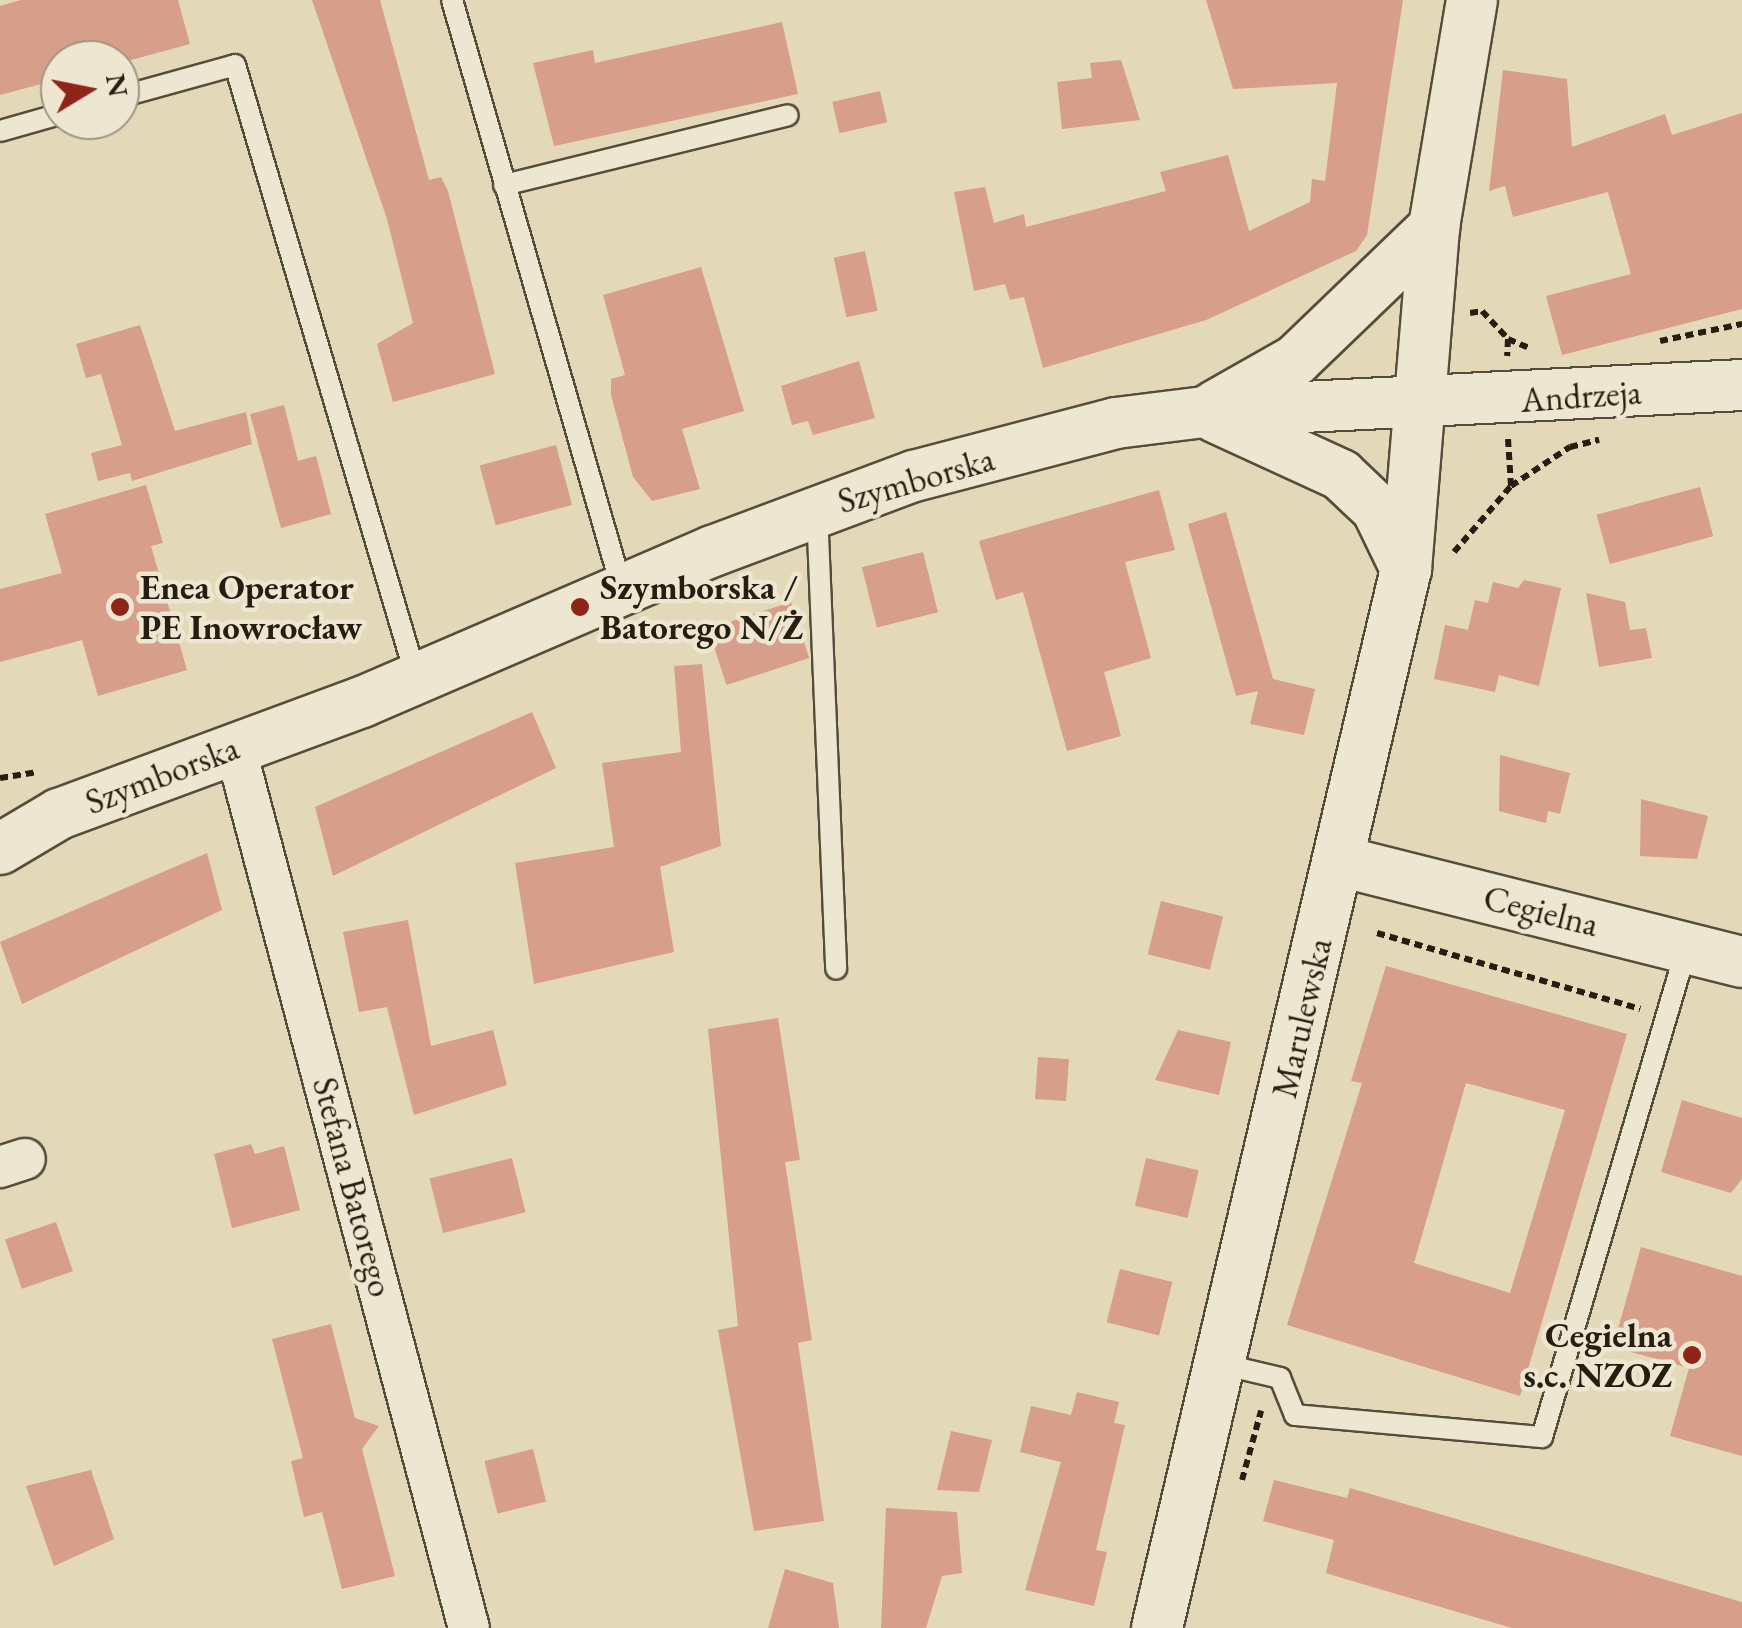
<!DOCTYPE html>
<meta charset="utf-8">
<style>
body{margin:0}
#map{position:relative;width:1742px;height:1628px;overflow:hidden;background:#e3d8b7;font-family:"EB Garamond",serif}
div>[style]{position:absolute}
.building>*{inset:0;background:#d79e89;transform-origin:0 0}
.path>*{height:6px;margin-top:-3px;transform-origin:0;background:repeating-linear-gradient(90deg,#271d10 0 8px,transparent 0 13px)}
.roads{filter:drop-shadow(2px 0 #564c3a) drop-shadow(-2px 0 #564c3a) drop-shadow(0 2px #564c3a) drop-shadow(0 -2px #564c3a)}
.service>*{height:20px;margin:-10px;padding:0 10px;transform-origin:10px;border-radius:10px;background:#ede6d0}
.minor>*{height:40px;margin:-20px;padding:0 20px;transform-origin:20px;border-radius:20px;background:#ede6d0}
.tertiary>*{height:50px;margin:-25px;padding:0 25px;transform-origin:25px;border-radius:25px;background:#ede6d0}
.dots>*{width:28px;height:28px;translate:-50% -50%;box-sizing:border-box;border:5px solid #ede6d0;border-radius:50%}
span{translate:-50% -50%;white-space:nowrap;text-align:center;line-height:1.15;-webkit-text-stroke:9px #ede6d0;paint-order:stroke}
.street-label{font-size:35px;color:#271d10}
.poi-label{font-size:35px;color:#271d10;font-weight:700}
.left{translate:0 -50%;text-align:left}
.right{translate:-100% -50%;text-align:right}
.north{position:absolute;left:40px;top:40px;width:100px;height:100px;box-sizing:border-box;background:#ede6d0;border:2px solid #9e9683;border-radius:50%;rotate:80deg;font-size:28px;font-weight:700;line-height:40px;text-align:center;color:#271d10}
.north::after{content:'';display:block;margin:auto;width:35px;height:45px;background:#8f2418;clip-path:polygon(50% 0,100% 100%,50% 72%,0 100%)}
</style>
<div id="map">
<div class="building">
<div style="clip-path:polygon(21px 0,178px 0,190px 44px,120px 63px,60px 60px,60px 79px,0 95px,0 6px)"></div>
<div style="clip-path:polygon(312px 0,380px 0,429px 180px,441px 177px,448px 191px,495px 374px,393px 402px,377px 344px,413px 323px,387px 219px)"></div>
<div style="clip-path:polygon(1206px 0,1403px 0,1367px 235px,1356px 251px,1206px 320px,1043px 368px,1024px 297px,1010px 300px,1005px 284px,974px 291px,954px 192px,985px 187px,994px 223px,1024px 214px,1026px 227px,1166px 191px,1160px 172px,1228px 155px,1249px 231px,1310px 202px,1312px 179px,1325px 181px,1337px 83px,1233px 89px)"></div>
<div style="clip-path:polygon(782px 22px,798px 94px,554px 146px,533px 63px,593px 50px,595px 63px)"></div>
<div style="clip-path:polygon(1121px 60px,1140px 120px,1062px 129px,1057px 82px,1092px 78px,1090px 63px)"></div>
<div style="clip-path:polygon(1503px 70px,1567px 79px,1572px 147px,1665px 114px,1672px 135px,1742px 113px,1742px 309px,1562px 355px,1546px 296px,1631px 274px,1608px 192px,1513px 217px,1505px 186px,1489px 191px)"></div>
<div style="left:880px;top:91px;width:32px;height:49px;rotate:77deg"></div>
<div style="left:865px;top:251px;width:61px;height:32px;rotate:78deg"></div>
<div style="clip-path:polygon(701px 267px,744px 411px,682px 429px,700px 489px,652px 501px,633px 477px,611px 395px,611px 379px,625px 375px,603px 295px)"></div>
<div style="clip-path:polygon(140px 325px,175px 431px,246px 412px,252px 444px,132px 481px,130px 473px,98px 481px,91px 453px,122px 445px,101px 374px,86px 378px,76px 344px)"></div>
<div style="clip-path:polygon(859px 361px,875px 418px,813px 435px,808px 421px,792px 425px,781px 386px)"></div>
<div style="clip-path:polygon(284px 405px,298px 461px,316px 456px,331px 514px,281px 528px,250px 414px)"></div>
<div style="left:556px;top:445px;width:62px;height:79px;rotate:75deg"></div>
<div style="clip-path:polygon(146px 485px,163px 543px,151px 546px,187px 670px,98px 696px,82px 640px,0 662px,0 589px,62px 573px,45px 514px)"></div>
<div style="left:1700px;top:487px;width:51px;height:107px;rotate:75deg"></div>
<div style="clip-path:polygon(1159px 490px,1175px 550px,1125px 562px,1151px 658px,1104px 672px,1121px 736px,1067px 751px,1023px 592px,996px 600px,979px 541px)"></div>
<div style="clip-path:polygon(1226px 512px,1273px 679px,1315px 689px,1304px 735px,1250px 724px,1258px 691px,1236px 696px,1188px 524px)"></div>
<div style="left:923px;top:552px;width:62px;height:63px;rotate:76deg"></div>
<div style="clip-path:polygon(1524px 580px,1561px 588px,1539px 686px,1499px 675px,1495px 692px,1434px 679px,1445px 625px,1468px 630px,1475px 600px,1488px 603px,1493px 582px,1518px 588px)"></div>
<div style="clip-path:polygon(1586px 593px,1625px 602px,1630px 630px,1646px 628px,1652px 658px,1599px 667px)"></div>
<div style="left:791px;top:602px;width:59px;height:87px;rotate:72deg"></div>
<div style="clip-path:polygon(702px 664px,721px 846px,660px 867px,674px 952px,534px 984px,515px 863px,614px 847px,602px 763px,681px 752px,674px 666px)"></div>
<div style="clip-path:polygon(532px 712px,556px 768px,333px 876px,315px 807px)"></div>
<div style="clip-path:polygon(1500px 755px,1570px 773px,1560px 814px,1548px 811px,1546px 823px,1499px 811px)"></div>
<div style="clip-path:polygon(1641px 799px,1708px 816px,1697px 859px,1640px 856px)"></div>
<div style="clip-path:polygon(207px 853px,222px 910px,22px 1004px,0 942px)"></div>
<div style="left:1161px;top:901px;width:64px;height:55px;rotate:14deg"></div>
<div style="clip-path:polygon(408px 920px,431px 1046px,493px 1030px,507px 1085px,414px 1115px,387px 1007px,359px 1012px,343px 932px)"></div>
<div style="clip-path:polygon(evenodd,1386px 966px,1627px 1034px,1520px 1396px,1287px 1325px,1362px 1083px,1351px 1081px,1386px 966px,1466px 1083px,1565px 1110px,1510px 1293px,1414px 1263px,1466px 1083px)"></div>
<div style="clip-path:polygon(778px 1018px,800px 1160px,785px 1162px,812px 1340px,798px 1343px,824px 1521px,754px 1531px,718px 1330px,738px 1326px,708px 1029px)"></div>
<div style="clip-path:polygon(1178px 1030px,1231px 1042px,1219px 1095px,1155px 1080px)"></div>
<div style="left:1038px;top:1057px;width:31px;height:42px;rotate:4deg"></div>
<div style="clip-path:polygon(1682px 1100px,1742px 1118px,1742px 1179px,1731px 1193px,1661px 1172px)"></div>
<div style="clip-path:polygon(251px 1144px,255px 1154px,284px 1146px,300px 1210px,232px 1228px,214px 1154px)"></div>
<div style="left:512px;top:1158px;width:56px;height:85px;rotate:76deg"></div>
<div style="left:1146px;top:1158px;width:54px;height:49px;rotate:13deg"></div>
<div style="left:56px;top:1222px;width:52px;height:54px;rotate:71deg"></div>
<div style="clip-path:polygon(1641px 1247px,1742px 1276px,1742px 1456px,1670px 1436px,1689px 1368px,1613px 1347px)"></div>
<div style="left:1120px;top:1269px;width:54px;height:55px;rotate:14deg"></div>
<div style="clip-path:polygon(331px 1324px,355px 1418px,379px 1426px,362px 1449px,395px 1576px,342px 1589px,322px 1512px,304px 1517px,291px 1461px,303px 1458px,272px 1339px)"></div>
<div style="clip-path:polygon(1077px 1392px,1119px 1402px,1114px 1423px,1125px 1425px,1096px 1550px,1107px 1552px,1094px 1606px,1025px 1590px,1061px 1462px,1020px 1452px,1031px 1406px,1071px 1415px)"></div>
<div style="clip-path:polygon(951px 1431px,992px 1440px,979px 1492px,937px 1490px)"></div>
<div style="left:533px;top:1449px;width:54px;height:50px;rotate:76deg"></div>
<div style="clip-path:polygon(91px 1470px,114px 1539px,54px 1566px,26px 1486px)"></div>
<div style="clip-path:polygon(1274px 1480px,1347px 1498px,1350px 1488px,1742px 1602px,1742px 1628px,1512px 1628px,1342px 1578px,1326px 1573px,1334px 1540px,1263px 1521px)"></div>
<div style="clip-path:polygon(886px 1508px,957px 1512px,962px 1573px,942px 1576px,926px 1628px,881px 1628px)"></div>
<div style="clip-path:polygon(785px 1569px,833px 1583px,839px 1628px,768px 1628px)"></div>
</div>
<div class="path">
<div style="left:1470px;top:313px;width:12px;rotate:-9deg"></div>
<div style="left:1482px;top:311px;width:38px;rotate:47deg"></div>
<div style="left:1508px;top:339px;width:17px;rotate:93deg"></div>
<div style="left:1508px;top:339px;width:25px;rotate:23deg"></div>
<div style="left:1660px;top:341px;width:84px;rotate:-11.7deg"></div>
<div style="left:1508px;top:439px;width:47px;rotate:86.3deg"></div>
<div style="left:1454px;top:552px;width:87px;rotate:-49.2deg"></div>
<div style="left:1511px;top:486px;width:71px;rotate:-33.5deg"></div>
<div style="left:1570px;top:447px;width:30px;rotate:-14deg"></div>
<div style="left:0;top:778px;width:38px;rotate:-9deg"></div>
<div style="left:1377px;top:933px;width:274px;rotate:16.1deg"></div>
<div style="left:1242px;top:1480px;width:72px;rotate:-74.6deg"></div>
</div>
<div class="roads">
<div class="service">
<div style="left:452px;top:0;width:613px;rotate:73.9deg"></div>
<div style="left:120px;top:97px;width:119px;rotate:-15.5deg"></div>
<div style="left:235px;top:65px;width:638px;rotate:73.52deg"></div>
<div style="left:0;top:131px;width:62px;rotate:-15.8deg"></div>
<div style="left:504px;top:185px;width:292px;rotate:-13.8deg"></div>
<div style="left:817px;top:511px;width:458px;rotate:87.6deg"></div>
<div style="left:1221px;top:1364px;width:61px;rotate:13.3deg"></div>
<div style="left:1280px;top:1378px;width:40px;rotate:68deg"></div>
<div style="left:1295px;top:1415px;width:248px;rotate:5.1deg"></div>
<div style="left:1542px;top:1437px;width:508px;rotate:-73.53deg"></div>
</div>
<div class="minor">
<div style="left:235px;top:747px;width:912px;rotate:75.13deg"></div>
<div style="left:0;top:1167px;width:26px;rotate:-18deg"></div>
</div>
<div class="tertiary">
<div style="left:1215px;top:406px;width:93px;rotate:-29.6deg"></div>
<div style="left:1296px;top:360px;width:192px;rotate:-43.9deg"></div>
<div style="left:1215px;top:417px;width:139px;rotate:24.7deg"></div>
<div style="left:1341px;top:475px;width:50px;rotate:43.4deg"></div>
<div style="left:1377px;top:509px;width:67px;rotate:64.2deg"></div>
<div style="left:0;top:849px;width:69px;rotate:-30.7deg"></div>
<div style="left:59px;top:814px;width:323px;rotate:-20.3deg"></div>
<div style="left:362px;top:702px;width:382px;rotate:-23.3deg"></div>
<div style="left:713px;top:551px;width:215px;rotate:-20.5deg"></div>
<div style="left:914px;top:476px;width:209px;rotate:-14.7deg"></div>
<div style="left:1116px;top:423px;width:89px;rotate:-7.1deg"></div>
<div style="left:1204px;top:412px;width:539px;rotate:-2.87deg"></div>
<div style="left:1340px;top:861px;width:414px;rotate:14.1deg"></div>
<div style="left:1157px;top:1628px;width:1088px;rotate:-76.77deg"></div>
<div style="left:1406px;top:569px;width:343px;rotate:-85.3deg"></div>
<div style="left:1434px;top:227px;width:230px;rotate:-80.5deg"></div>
</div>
</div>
<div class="dots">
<div style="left:120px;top:607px;background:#8f2418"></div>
<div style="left:580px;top:607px;background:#8f2418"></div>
<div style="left:1692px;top:1355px;background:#8f2418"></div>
</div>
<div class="street-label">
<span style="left:1581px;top:396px;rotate:-4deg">Andrzeja</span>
<span style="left:916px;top:480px;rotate:-16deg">Szymborska</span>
<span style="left:162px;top:775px;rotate:-21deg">Szymborska</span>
<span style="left:1541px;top:911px;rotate:14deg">Cegielna</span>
<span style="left:1302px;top:1018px;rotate:-77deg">Marulewska</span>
<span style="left:353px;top:1187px;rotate:75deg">Stefana Batorego</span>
</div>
<div class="poi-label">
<span class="left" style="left:140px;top:607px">Enea Operator<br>PE Inowrocław</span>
<span class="left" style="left:600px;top:607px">Szymborska /<br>Batorego N/Ż</span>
<span class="right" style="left:1672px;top:1355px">Cegielna<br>s.c. NZOZ</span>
</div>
<div class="north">N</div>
</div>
